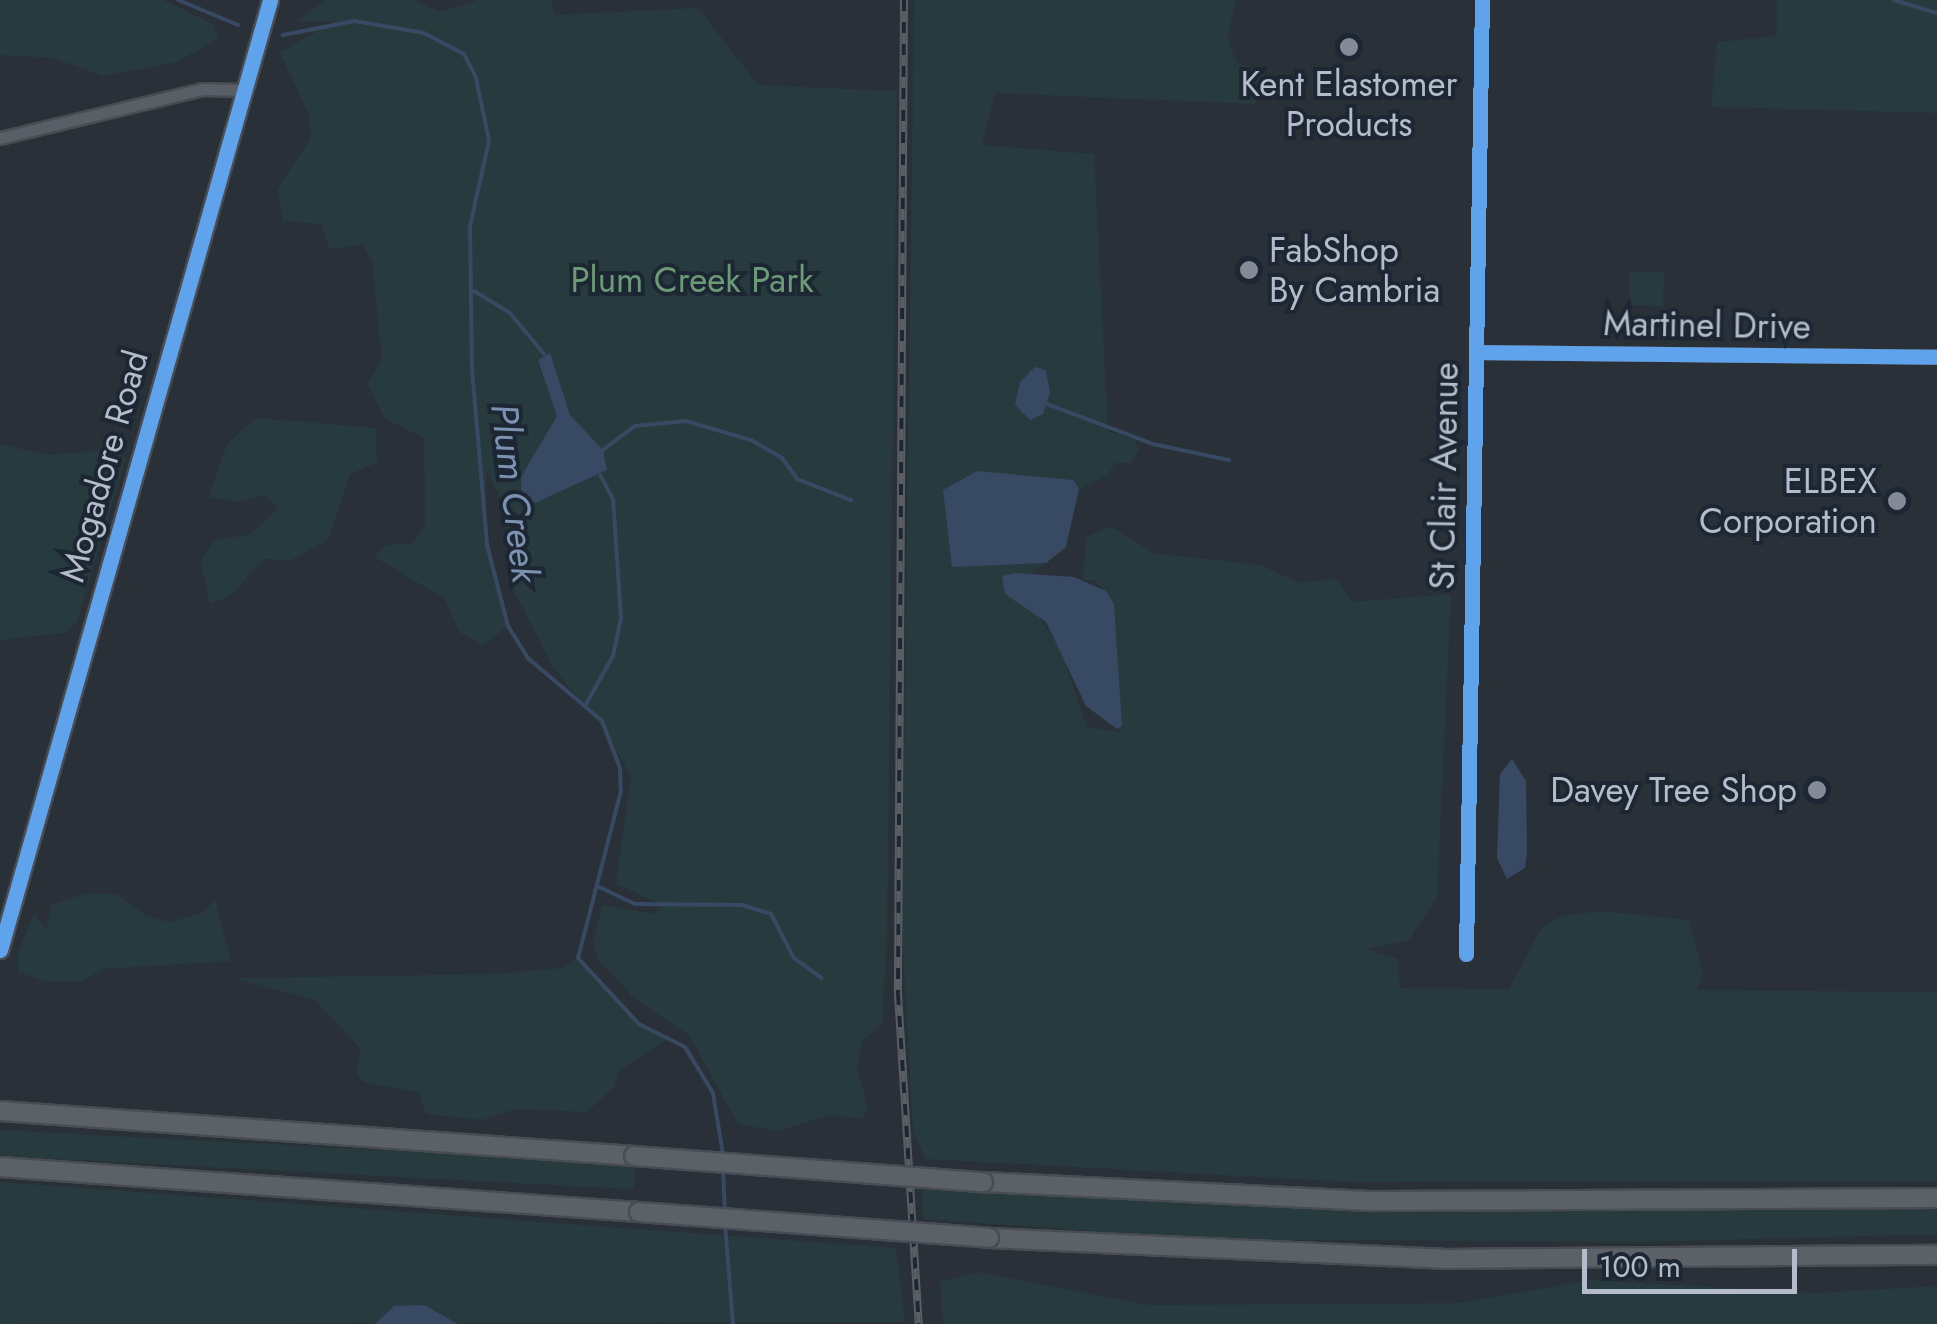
<!DOCTYPE html>
<style>
body{margin:0}
#map{position:relative;width:1937px;height:1324px;overflow:hidden;background:#2a3038;font-family:Jost,sans-serif}
div>[style]{position:absolute}
.green>*{inset:0;background:#273a3e;transform-origin:0 0}
.water>*{inset:0;background:#384963}
.stream>*{height:4px;margin:-2px;padding:0 2px;transform-origin:2px;border-radius:2px;background:#384963}
.roads{filter:drop-shadow(2px 0 #484c53) drop-shadow(-2px 0 #484c53) drop-shadow(0 2px #484c53) drop-shadow(0 -2px #484c53)}
.minor>*{height:11px;margin:-5.5px;padding:0 5.5px;transform-origin:5.5px;border-radius:5.5px;background:#5a5e66}
.tertiary>*{height:15px;margin:-7.5px;padding:0 7.5px;transform-origin:7.5px;border-radius:7.5px;background:#5a5e66}
.primary>*{height:18px;margin:-9px;padding:0 9px;transform-origin:9px;border-radius:9px;background:#5c6168}
.rail>*{height:8px;margin-top:-4px;transform-origin:0;background:repeating-linear-gradient(90deg,#1d2633 0 11px,#595d64 0 22px);box-sizing:border-box;border-block:2px solid #595d64}
.bridges{filter:drop-shadow(2px 0 #484c55) drop-shadow(-2px 0 #484c55) drop-shadow(0 2px #484c55) drop-shadow(0 -2px #484c55)}
.primary-bridge>*{height:18px;margin:-9px;padding:0 9px;transform-origin:9px;border-radius:9px;background:#5c6168}
.cycleway>*{height:15px;margin:-7.5px;padding:0 7.5px;transform-origin:7.5px;border-radius:7.5px;background:#60a3ed}
.dots>*{width:28px;height:28px;translate:-50% -50%;box-sizing:border-box;border:5px solid #1d2633;border-radius:50%}
span{translate:-50% -50%;white-space:nowrap;text-align:center;line-height:1.15;-webkit-text-stroke:8px #1d2633;paint-order:stroke}
.poi-label{font-size:35px;color:#b4bcc9}
.left{translate:0 -50%;text-align:left}
.right{translate:-100% -50%;text-align:right}
.park-label{font-size:35px;color:#6b9a76}
.street-label{font-size:35px;color:#b4bcc9}
.water-label{font-size:38px;color:#7c92b1;font-style:italic}
.scale{position:absolute;left:1582px;top:1249px;width:215px;height:45px;box-sizing:border-box;border:5px solid #b4bcc9;border-top:0;padding-left:12px;font-size:30px;line-height:35px;white-space:nowrap;color:#b4bcc9;-webkit-text-stroke:8px #1d2633;paint-order:stroke}
</style>
<div id="map">
<div class="green">
<div style="clip-path:polygon(0 0,163px 0,213px 24px,218px 39px,177px 62px,104px 76px,53px 58px,0 55px)"></div>
<div style="clip-path:polygon(325px 0,413px 0,440px 12px,479px 0,552px 0,554px 15px,698px 8px,758px 85px,897px 91px,887px 936px,882px 1024px,863px 1040px,857px 1068px,868px 1108px,862px 1119px,831px 1115px,777px 1131px,738px 1124px,689px 1035px,633px 997px,598px 959px,593px 943px,602px 905px,655px 914px,663px 905px,616px 884px,631px 776px,609px 736px,553px 667px,510px 583px,505px 506px,486px 471px,487px 545px,508px 626px,483px 645px,459px 632px,445px 599px,373px 556px,387px 545px,413px 543px,425px 526px,424px 438px,385px 419px,368px 384px,382px 358px,372px 261px,363px 245px,330px 249px,321px 224px,283px 221px,277px 189px,311px 138px,309px 115px,280px 52px,334px 22px,297px 21px)"></div>
<div style="clip-path:polygon(914px 0,1235px 0,1228px 39px,1236px 62px,1278px 82px,1254px 104px,995px 93px,982px 145px,1094px 154px,1108px 431px,1134px 439px,1139px 450px,1131px 463px,1115px 463px,1108px 475px,1079px 489px,1066px 547px,1017px 584px,1061px 650px,1087px 727px,1120px 732px,1110px 666px,1114px 604px,1096px 581px,1083px 580px,1086px 537px,1111px 526px,1153px 553px,1260px 565px,1301px 583px,1336px 579px,1352px 602px,1451px 594px,1437px 897px,1408px 941px,1365px 949px,1398px 959px,1400px 988px,1509px 989px,1541px 929px,1562px 916px,1600px 911px,1689px 920px,1703px 974px,1697px 990px,1937px 992px,1937px 1181px,1352px 1182px,926px 1159px,913px 1132px,902px 930px)"></div>
<div style="clip-path:polygon(1777px 0,1937px 0,1937px 113px,1711px 107px,1717px 42px,1777px 36px)"></div>
<div style="left:1630px;top:271px;width:34px;height:34px;rotate:2deg"></div>
<div style="clip-path:polygon(256px 418px,376px 428px,377px 463px,350px 474px,328px 540px,291px 560px,264px 559px,231px 595px,210px 604px,201px 562px,214px 540px,252px 534px,278px 507px,263px 495px,240px 502px,209px 497px,227px 444px)"></div>
<div style="clip-path:polygon(0 444px,48px 455px,110px 450px,126px 458px,77px 622px,64px 633px,0 640px)"></div>
<div style="clip-path:polygon(84px 894px,117px 894px,147px 916px,170px 922px,202px 913px,215px 900px,231px 961px,103px 969px,82px 981px,45px 981px,18px 972px,18px 953px,34px 914px,47px 930px,51px 905px)"></div>
<div style="clip-path:polygon(578px 958px,639px 1024px,670px 1037px,618px 1072px,615px 1086px,587px 1112px,516px 1109px,482px 1120px,426px 1114px,419px 1092px,363px 1082px,356px 1072px,361px 1049px,315px 1000px,234px 978px,496px 974px,562px 968px)"></div>
<div style="left:0;top:1130px;width:636px;height:26px;rotate:3deg"></div>
<div style="clip-path:polygon(0 1182px,896px 1248px,905px 1322px,0 1324px)"></div>
<div style="clip-path:polygon(922px 1188px,1372px 1206px,1937px 1208px,1937px 1234px,1649px 1242px,1209px 1239px,923px 1219px)"></div>
<div style="clip-path:polygon(977px 1272px,1149px 1305px,1461px 1303px,1591px 1280px,1815px 1293px,1937px 1286px,1937px 1324px,943px 1324px,940px 1282px)"></div>
</div>
<div class="water">
<div style="clip-path:polygon(550px 353px,570px 415px,603px 450px,607px 470px,535px 503px,521px 490px,521px 477px,557px 416px,538px 360px)"></div>
<div style="clip-path:polygon(1035px 367px,1046px 370px,1050px 393px,1043px 414px,1030px 420px,1015px 405px,1020px 382px)"></div>
<div style="clip-path:polygon(977px 471px,1073px 480px,1079px 489px,1066px 547px,1046px 563px,952px 567px,943px 490px)"></div>
<div style="clip-path:polygon(1016px 573px,1074px 577px,1106px 591px,1114px 604px,1122px 726px,1117px 729px,1086px 706px,1046px 622px,1005px 594px,1002px 576px)"></div>
<div style="clip-path:polygon(1512px 759px,1526px 781px,1527px 851px,1525px 868px,1507px 879px,1497px 858px,1500px 774px)"></div>
<div style="clip-path:polygon(424px 1305px,458px 1324px,375px 1324px,394px 1306px)"></div>
</div>
<div class="stream">
<div style="left:178px;top:0;width:65px;rotate:22.6deg"></div>
<div style="left:1894px;top:0;width:45px;rotate:16.8deg"></div>
<div style="left:283px;top:35px;width:73px;rotate:-11deg"></div>
<div style="left:355px;top:21px;width:70px;rotate:9.9deg"></div>
<div style="left:424px;top:33px;width:45px;rotate:27.7deg"></div>
<div style="left:464px;top:54px;width:27px;rotate:63deg"></div>
<div style="left:476px;top:78px;width:64px;rotate:78.3deg"></div>
<div style="left:489px;top:141px;width:87px;rotate:102.6deg"></div>
<div style="left:470px;top:226px;width:143px;rotate:89.2deg"></div>
<div style="left:472px;top:369px;width:177px;rotate:85.1deg"></div>
<div style="left:487px;top:545px;width:84px;rotate:75.5deg"></div>
<div style="left:508px;top:626px;width:39px;rotate:58deg"></div>
<div style="left:529px;top:659px;width:96px;rotate:40.3deg"></div>
<div style="left:602px;top:721px;width:50px;rotate:69deg"></div>
<div style="left:620px;top:768px;width:23px;rotate:88deg"></div>
<div style="left:621px;top:791px;width:172px;rotate:104.4deg"></div>
<div style="left:578px;top:958px;width:90px;rotate:47.3deg"></div>
<div style="left:639px;top:1024px;width:51px;rotate:26.6deg"></div>
<div style="left:685px;top:1047px;width:54px;rotate:58.7deg"></div>
<div style="left:713px;top:1093px;width:63px;rotate:80.8deg"></div>
<div style="left:474px;top:291px;width:42px;rotate:31.4deg"></div>
<div style="left:510px;top:313px;width:53px;rotate:50.3deg"></div>
<div style="left:1047px;top:404px;width:113px;rotate:20.7deg"></div>
<div style="left:1153px;top:444px;width:78px;rotate:11.9deg"></div>
<div style="left:603px;top:450px;width:40px;rotate:-37deg"></div>
<div style="left:635px;top:426px;width:51px;rotate:-5.6deg"></div>
<div style="left:686px;top:421px;width:68px;rotate:16.3deg"></div>
<div style="left:751px;top:440px;width:36px;rotate:30deg"></div>
<div style="left:782px;top:458px;width:26px;rotate:54deg"></div>
<div style="left:797px;top:479px;width:58px;rotate:21.3deg"></div>
<div style="left:585px;top:706px;width:57px;rotate:-60.8deg"></div>
<div style="left:613px;top:656px;width:39px;rotate:-78deg"></div>
<div style="left:621px;top:618px;width:119px;rotate:-93.8deg"></div>
<div style="left:613px;top:499px;width:27px;rotate:-118deg"></div>
<div style="left:597px;top:886px;width:42px;rotate:25.3deg"></div>
<div style="left:635px;top:904px;width:107px;rotate:0.5deg"></div>
<div style="left:742px;top:905px;width:30px;rotate:17deg"></div>
<div style="left:771px;top:914px;width:50px;rotate:62.4deg"></div>
<div style="left:794px;top:958px;width:34px;rotate:36deg"></div>
<div style="left:723px;top:1169px;width:46px;rotate:87.5deg"></div>
<div style="left:725px;top:1224px;width:100px;rotate:85.4deg"></div>
</div>
<div class="roads">
<div class="minor">
<div style="left:0;top:138px;width:208px;rotate:-13.6deg"></div>
<div style="left:202px;top:89px;width:41px;rotate:1.4deg"></div>
<div style="left:1477px;top:352px;width:460px;rotate:0.6deg"></div>
<div style="left:1466px;top:954px;width:954px;rotate:-89.04deg"></div>
</div>
<div class="tertiary">
<div style="left:0;top:950px;width:988px;rotate:-74.13deg"></div>
</div>
<div class="primary">
<div style="left:0;top:1111px;width:636px;rotate:4.06deg"></div>
<div style="left:0;top:1167px;width:641px;rotate:4.03deg"></div>
<div style="left:983px;top:1182px;width:392px;rotate:2.8deg"></div>
<div style="left:1375px;top:1201px;width:562px;rotate:-0.31deg"></div>
<div style="left:989px;top:1238px;width:455px;rotate:2.6deg"></div>
<div style="left:1444px;top:1259px;width:493px;rotate:-0.5deg"></div>
</div>
</div>
<div class="rail">
<div style="left:904px;top:0;width:994px;rotate:90.35deg"></div>
<div style="left:898px;top:994px;width:331px;rotate:86.4deg"></div>
</div>
<div class="bridges">
<div class="primary-bridge">
<div style="left:634px;top:1156px;width:350px;rotate:4.3deg"></div>
<div style="left:639px;top:1212px;width:351px;rotate:4.2deg"></div>
</div>
</div>
<div class="cycleway">
<div style="left:1477px;top:352px;width:460px;rotate:0.6deg"></div>
<div style="left:0;top:950px;width:988px;rotate:-74.13deg"></div>
<div style="left:1466px;top:954px;width:954px;rotate:-89.04deg"></div>
</div>
<div class="dots">
<div style="left:1349px;top:47px;background:#848b96"></div>
<div style="left:1249px;top:270px;background:#848b96"></div>
<div style="left:1897px;top:501px;background:#848b96"></div>
<div style="left:1817px;top:790px;background:#848b96"></div>
</div>
<div class="poi-label">
<span style="left:1349px;top:104px">Kent Elastomer<br>Products</span>
<span class="left" style="left:1269px;top:270px">FabShop<br>By Cambria</span>
<span class="right" style="left:1877px;top:501px">ELBEX<br>Corporation</span>
<span class="right" style="left:1797px;top:790px">Davey Tree Shop</span>
</div>
<div class="park-label">
<span style="left:692px;top:280px">Plum Creek Park</span>
</div>
<div class="street-label">
<span style="left:1707px;top:325px;rotate:1deg">Martinel Drive</span>
<span style="left:104px;top:466px;rotate:-74deg">Mogadore Road</span>
<span style="left:1444px;top:476px;rotate:-89deg">St Clair Avenue</span>
</div>
<div class="water-label">
<span style="left:515px;top:493px;rotate:83deg">Plum Creek</span>
</div>
<div class="scale">100 m</div>
</div>
